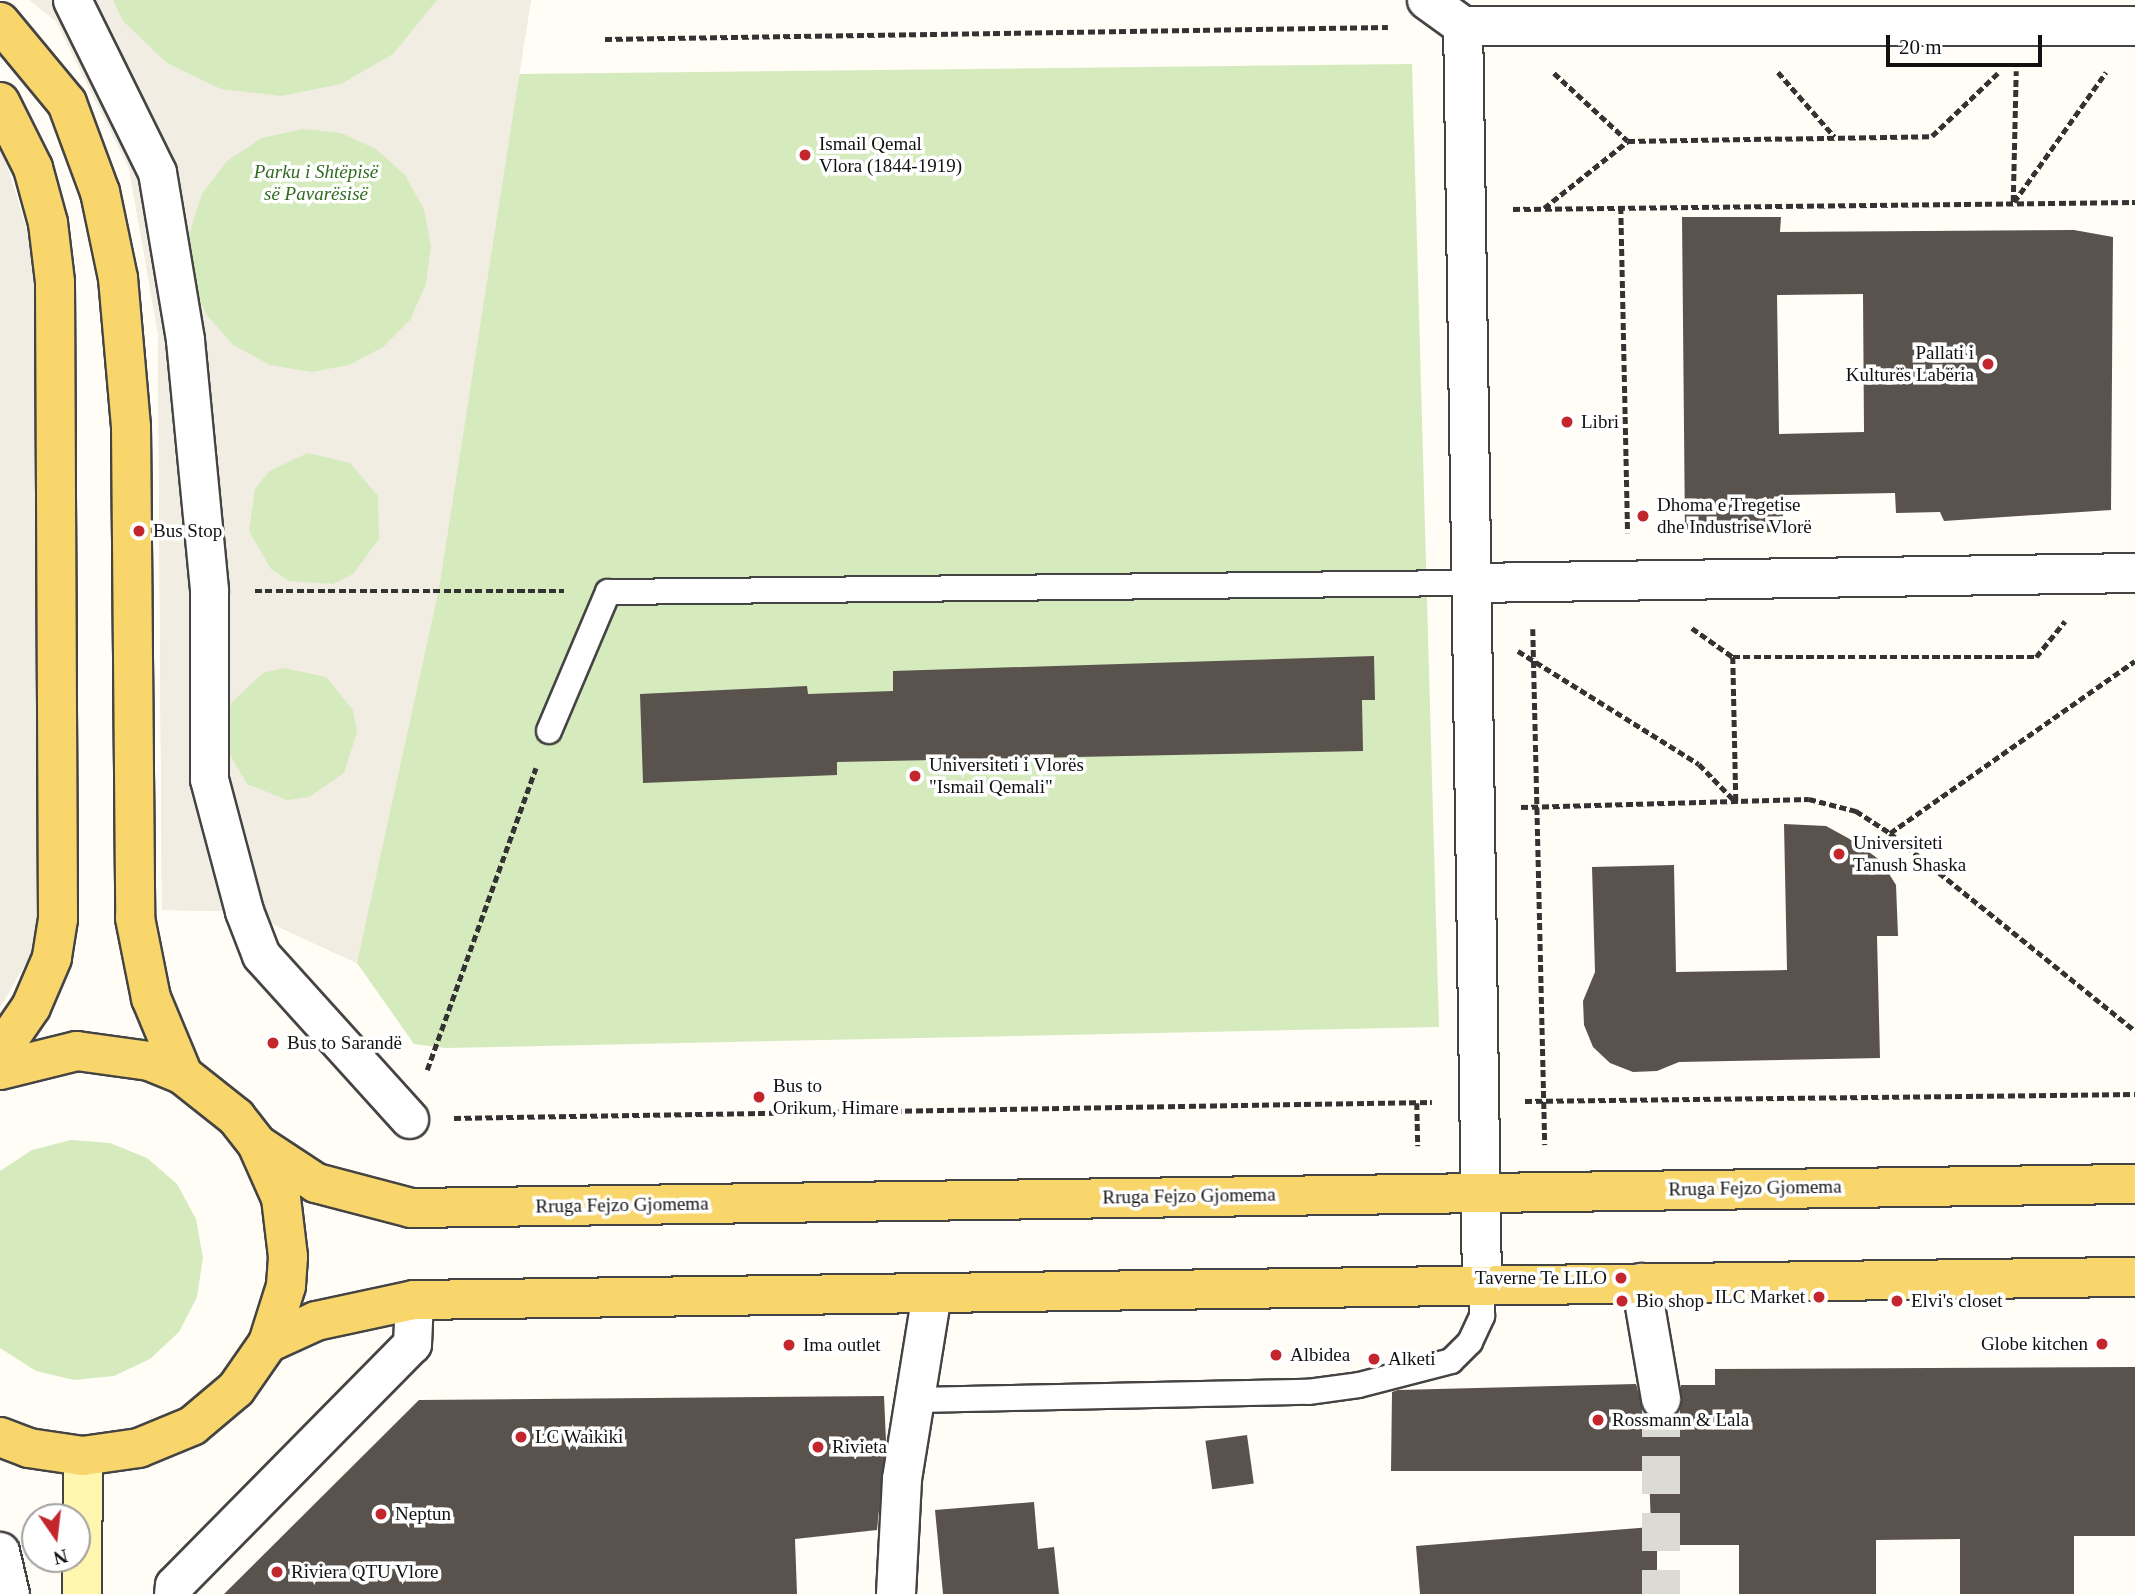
<!DOCTYPE html>
<meta charset="utf-8">
<style>
body{margin:0}
#map{position:relative;width:2135px;height:1594px;overflow:hidden;background:#fffdf5;font-family:Georgia,serif}
div>[style]{position:absolute}
.green>*{inset:0;background:#d5ebbd}
.plaza>*{inset:0;background:#f1ede2}
.building>*{inset:0;background:#5a524d;transform-origin:0 0}
.minor-tunnel>*{height:38px;margin-top:-19px;transform-origin:0;background:repeating-linear-gradient(90deg,#dbdad3 0 38px,transparent 0 57px)}
.path>*{height:4.5px;margin-top:-2.25px;transform-origin:0;background:repeating-linear-gradient(90deg,#333 0 7px,transparent 0 10.5px)}
.roads{filter:drop-shadow(2px 0 #444) drop-shadow(-2px 0 #444) drop-shadow(0 2px #444) drop-shadow(0 -2px #444)}
.service>*{height:24px;margin:-12px;padding:0 12px;transform-origin:12px;border-radius:12px;background:#fff}
.pedestrian>*{height:37px;margin:-18.5px;padding:0 18.5px;transform-origin:18.5px;border-radius:18.5px;background:#fff}
.minor>*{height:38px;margin:-19px;padding:0 19px;transform-origin:19px;border-radius:19px;background:#fff}
.secondary>*{height:38px;margin:-19px;padding:0 19px;transform-origin:19px;border-radius:19px;background:#fff6b0}
.primary>*{height:38px;margin:-19px;padding:0 19px;transform-origin:19px;border-radius:19px;background:#f9d66b}
.dots>*{width:19px;height:19px;translate:-50% -50%;box-sizing:border-box;border:4px solid #fff;border-radius:50%}
span{translate:-50% -50%;white-space:nowrap;text-align:center;line-height:1.15;-webkit-text-stroke:7px #fff;paint-order:stroke}
.poi-label{font-size:19px;color:#111}
.left{translate:0 -50%;text-align:left}
.right{translate:-100% -50%;text-align:right}
.park-label{font-size:19px;color:#2f6b1f;font-style:italic}
.street-label{font-size:19px;color:#111}
.north{position:absolute;left:21px;top:1503px;width:70px;height:70px;box-sizing:border-box;background:#fff;border:2px solid #a0a0a0;border-radius:50%;rotate:166deg;font-size:19px;font-weight:700;line-height:28px;text-align:center;color:#111}
.north::after{content:'';display:block;margin:auto;width:24px;height:32px;background:#c4262e;clip-path:polygon(50% 0,100% 100%,50% 72%,0 100%)}
.scale{position:absolute;left:1886px;top:35px;width:156px;height:32px;box-sizing:border-box;border:4px solid #111;border-top:0;padding-left:9px;font-size:21px;line-height:24px;white-space:nowrap;color:#111;-webkit-text-stroke:5px #fff;paint-order:stroke}
</style>
<div id="map">
<div class="green">
<div style="clip-path:polygon(30px 0,531px 0,518px 74px,1412px 64px,1439px 1027px,445px 1048px,414px 1044px,357px 963px,244px 911px,162px 910px,158px 333px,129px 168px,56px 21px)"></div>
<div style="clip-path:polygon(71px 1140px,110px 1143px,147px 1158px,177px 1184px,196px 1219px,203px 1258px,197px 1297px,179px 1332px,150px 1359px,114px 1376px,74px 1380px,36px 1371px,0 1348px,0 1171px,32px 1150px)"></div>
</div>
<div class="plaza">
<div style="clip-path:polygon(evenodd,30px 0,113px 0,123px 21px,167px 63px,221px 89px,281px 96px,341px 84px,393px 54px,437px 0,531px 0,439px 589px,357px 963px,244px 911px,162px 910px,158px 333px,129px 168px,56px 21px,30px 0,303px 129px,341px 133px,376px 149px,405px 175px,424px 209px,431px 246px,426px 284px,410px 320px,383px 347px,349px 365px,311px 372px,270px 365px,233px 345px,206px 314px,190px 275px,189px 234px,202px 194px,227px 161px,262px 138px,303px 129px,30px 0,308px 453px,350px 463px,378px 496px,379px 539px,353px 574px,333px 584px,289px 581px,271px 569px,249px 531px,255px 489px,269px 471px,308px 453px,30px 0,284px 668px,326px 677px,353px 710px,357px 732px,344px 773px,309px 797px,287px 800px,247px 784px,225px 746px,231px 703px,263px 673px,284px 668px)"></div>
<div style="clip-path:polygon(0 142px,37px 263px,38px 942px,0 1008px)"></div>
</div>
<div class="building">
<div style="clip-path:polygon(evenodd,1682px 217px,1781px 217px,1780px 232px,2074px 230px,2113px 237px,2111px 510px,1944px 521px,1940px 512px,1896px 513px,1895px 493px,1783px 495px,1783px 532px,1685px 533px,1682px 217px,1863px 294px,1864px 432px,1779px 434px,1777px 295px,1863px 294px)"></div>
<div style="clip-path:polygon(1374px 656px,1375px 700px,1362px 700px,1363px 751px,837px 762px,837px 775px,643px 783px,640px 694px,807px 686px,808px 694px,893px 691px,893px 671px)"></div>
<div style="clip-path:polygon(1784px 824px,1826px 826px,1857px 843px,1881px 861px,1896px 885px,1898px 936px,1877px 936px,1880px 1058px,1679px 1062px,1657px 1071px,1633px 1072px,1610px 1063px,1593px 1047px,1584px 1025px,1583px 1001px,1595px 972px,1592px 867px,1674px 865px,1676px 972px,1787px 970px)"></div>
<div style="clip-path:polygon(2135px 1367px,2135px 1536px,2074px 1536px,2074px 1594px,1960px 1594px,1960px 1539px,1876px 1540px,1876px 1594px,1739px 1594px,1739px 1545px,1657px 1545px,1657px 1594px,1420px 1594px,1416px 1546px,1651px 1527px,1649px 1471px,1391px 1471px,1392px 1392px,1398px 1390px,1636px 1384px,1644px 1412px,1664px 1421px,1681px 1407px,1681px 1385px,1715px 1385px,1715px 1369px)"></div>
<div style="clip-path:polygon(884px 1396px,886px 1441px,877px 1530px,795px 1539px,797px 1594px,224px 1594px,419px 1400px)"></div>
<div style="left:1247px;top:1435px;width:49px;height:42px;rotate:82deg"></div>
<div style="clip-path:polygon(1034px 1502px,1038px 1549px,1054px 1547px,1059px 1594px,943px 1594px,935px 1510px)"></div>
</div>
<div class="minor-tunnel">
<div style="left:1661px;top:1399px;width:195px;rotate:90deg"></div>
</div>
<div class="path">
<div style="left:605px;top:39px;width:783px;rotate:-0.88deg"></div>
<div style="left:1778px;top:72px;width:86px;rotate:48.8deg"></div>
<div style="left:1554px;top:73px;width:100px;rotate:42.6deg"></div>
<div style="left:2013px;top:202px;width:131px;rotate:-88.7deg"></div>
<div style="left:2014px;top:202px;width:159px;rotate:-54.7deg"></div>
<div style="left:1621px;top:207px;width:326px;rotate:88.8deg"></div>
<div style="left:1544px;top:208px;width:107px;rotate:-38.6deg"></div>
<div style="left:1628px;top:141px;width:304px;rotate:-0.9deg"></div>
<div style="left:1932px;top:136px;width:91px;rotate:-43.7deg"></div>
<div style="left:1513px;top:209px;width:622px;rotate:-0.64deg"></div>
<div style="left:255px;top:591px;width:309px"></div>
<div style="left:1692px;top:628px;width:50px;rotate:35.3deg"></div>
<div style="left:1733px;top:657px;width:145px;rotate:88.8deg"></div>
<div style="left:1533px;top:629px;width:516px;rotate:88.67deg"></div>
<div style="left:1518px;top:651px;width:213px;rotate:32deg"></div>
<div style="left:1699px;top:764px;width:53px;rotate:45.8deg"></div>
<div style="left:1733px;top:657px;width:303px"></div>
<div style="left:2036px;top:657px;width:46px;rotate:-51.1deg"></div>
<div style="left:1521px;top:807px;width:288px;rotate:-1.6deg"></div>
<div style="left:1809px;top:799px;width:49px;rotate:14.3deg"></div>
<div style="left:1856px;top:811px;width:40px;rotate:32.9deg"></div>
<div style="left:1890px;top:833px;width:315px;rotate:38.9deg"></div>
<div style="left:1890px;top:833px;width:299px;rotate:-35.1deg"></div>
<div style="left:427px;top:1070px;width:321px;rotate:-70.2deg"></div>
<div style="left:1525px;top:1101px;width:610px;rotate:-0.66deg"></div>
<div style="left:1417px;top:1103px;width:43px;rotate:88.7deg"></div>
<div style="left:454px;top:1118px;width:978px;rotate:-0.94deg"></div>
</div>
<div class="roads">
<div class="service">
<div style="left:549px;top:731px;width:151px;rotate:-67deg"></div>
<div style="left:608px;top:592px;width:864px;rotate:-0.6deg"></div>
<div style="left:917px;top:1400px;width:391px;rotate:-1.2deg"></div>
<div style="left:1308px;top:1392px;width:51px;rotate:-7.8deg"></div>
<div style="left:1359px;top:1385px;width:95px;rotate:-14.6deg"></div>
<div style="left:1451px;top:1361px;width:27px;rotate:-45deg"></div>
<div style="left:1470px;top:1342px;width:29px;rotate:-65deg"></div>
<div style="left:1482px;top:1316px;width:30px;rotate:-90deg"></div>
</div>
<div class="pedestrian">
<div style="left:72px;top:0;width:192px;rotate:63.7deg"></div>
<div style="left:157px;top:172px;width:170px;rotate:80.5deg"></div>
<div style="left:185px;top:340px;width:252px;rotate:84.5deg"></div>
<div style="left:209px;top:591px;width:188px;rotate:90deg"></div>
<div style="left:209px;top:779px;width:137px;rotate:75.1deg"></div>
<div style="left:244px;top:911px;width:47px;rotate:68.9deg"></div>
<div style="left:261px;top:955px;width:221px;rotate:47.9deg"></div>
<div style="left:0;top:1551px;width:44px;rotate:76.9deg"></div>
<div style="left:173px;top:1594px;width:9px;rotate:-84deg"></div>
<div style="left:174px;top:1585px;width:339px;rotate:-45.4deg"></div>
<div style="left:412px;top:1344px;width:44px;rotate:-87.4deg"></div>
</div>
<div class="minor">
<div style="left:1427px;top:0;width:44px;rotate:35.8deg"></div>
<div style="left:1472px;top:583px;width:663px;rotate:-0.86deg"></div>
<div style="left:1641px;top:1283px;width:118px;rotate:80.2deg"></div>
<div style="left:1482px;top:1286px;width:1260px;rotate:-90.86deg"></div>
<div style="left:1463px;top:26px;width:672px"></div>
<div style="left:896px;top:1594px;width:115px;rotate:-87deg"></div>
<div style="left:902px;top:1479px;width:187px;rotate:-80.8deg"></div>
</div>
<div class="secondary">
<div style="left:82px;top:1594px;width:138px;rotate:-89.6deg"></div>
</div>
<div class="primary">
<div style="left:0;top:22px;width:105px;rotate:50.4deg"></div>
<div style="left:67px;top:103px;width:95px;rotate:69.7deg"></div>
<div style="left:100px;top:192px;width:88px;rotate:78.2deg"></div>
<div style="left:118px;top:278px;width:150px;rotate:85deg"></div>
<div style="left:131px;top:427px;width:491px;rotate:89.5deg"></div>
<div style="left:135px;top:918px;width:82px;rotate:78.7deg"></div>
<div style="left:151px;top:998px;width:83px;rotate:67.4deg"></div>
<div style="left:0;top:102px;width:74px;rotate:63.4deg"></div>
<div style="left:33px;top:168px;width:57px;rotate:74.7deg"></div>
<div style="left:48px;top:223px;width:59px;rotate:83.2deg"></div>
<div style="left:55px;top:282px;width:637px;rotate:89.73deg"></div>
<div style="left:58px;top:919px;width:39px;rotate:99deg"></div>
<div style="left:52px;top:958px;width:53px;rotate:113.2deg"></div>
<div style="left:31px;top:1007px;width:55px;rotate:124.6deg"></div>
<div style="left:0;top:1070px;width:79px;rotate:-13.9deg"></div>
<div style="left:77px;top:1051px;width:73px;rotate:7.9deg"></div>
<div style="left:149px;top:1061px;width:37px;rotate:22deg"></div>
<div style="left:183px;top:1075px;width:68px;rotate:38.4deg"></div>
<div style="left:236px;top:1117px;width:34px;rotate:52deg"></div>
<div style="left:257px;top:1144px;width:59px;rotate:66deg"></div>
<div style="left:281px;top:1198px;width:59px;rotate:83.2deg"></div>
<div style="left:288px;top:1257px;width:29px;rotate:94deg"></div>
<div style="left:286px;top:1286px;width:60px;rotate:107.5deg"></div>
<div style="left:268px;top:1343px;width:56px;rotate:124.8deg"></div>
<div style="left:236px;top:1389px;width:57px;rotate:139.9deg"></div>
<div style="left:192px;top:1426px;width:57px;rotate:157.5deg"></div>
<div style="left:139px;top:1448px;width:57px;rotate:171.9deg"></div>
<div style="left:83px;top:1456px;width:55px;rotate:-171.6deg"></div>
<div style="left:29px;top:1448px;width:31px;rotate:-159deg"></div>
<div style="left:257px;top:1144px;width:71px;rotate:33.5deg"></div>
<div style="left:316px;top:1183px;width:98px;rotate:14.7deg"></div>
<div style="left:411px;top:1208px;width:1724px;rotate:-0.8deg"></div>
<div style="left:268px;top:1343px;width:53px;rotate:-24.6deg"></div>
<div style="left:316px;top:1321px;width:100px;rotate:-12.1deg"></div>
<div style="left:414px;top:1300px;width:1721px;rotate:-0.77deg"></div>
</div>
</div>
<div class="dots">
<div style="left:805px;top:155px;background:#c4262e"></div>
<div style="left:1988px;top:364px;background:#c4262e"></div>
<div style="left:1567px;top:422px;background:#c4262e"></div>
<div style="left:1643px;top:516px;background:#c4262e"></div>
<div style="left:139px;top:531px;background:#c4262e"></div>
<div style="left:915px;top:776px;background:#c4262e"></div>
<div style="left:1839px;top:854px;background:#c4262e"></div>
<div style="left:273px;top:1043px;background:#c4262e"></div>
<div style="left:759px;top:1097px;background:#c4262e"></div>
<div style="left:1621px;top:1278px;background:#c4262e"></div>
<div style="left:1819px;top:1297px;background:#c4262e"></div>
<div style="left:1622px;top:1301px;background:#c4262e"></div>
<div style="left:1897px;top:1301px;background:#c4262e"></div>
<div style="left:2102px;top:1344px;background:#c4262e"></div>
<div style="left:789px;top:1345px;background:#c4262e"></div>
<div style="left:1276px;top:1355px;background:#c4262e"></div>
<div style="left:1374px;top:1359px;background:#c4262e"></div>
<div style="left:1598px;top:1420px;background:#c4262e"></div>
<div style="left:521px;top:1437px;background:#c4262e"></div>
<div style="left:818px;top:1447px;background:#c4262e"></div>
<div style="left:381px;top:1514px;background:#c4262e"></div>
<div style="left:277px;top:1572px;background:#c4262e"></div>
</div>
<div class="poi-label">
<span class="left" style="left:819px;top:155px">Ismail Qemal<br>Vlora (1844-1919)</span>
<span class="right" style="left:1974px;top:364px">Pallati i<br>Kulturës Labëria</span>
<span class="left" style="left:1581px;top:422px">Libri</span>
<span class="left" style="left:1657px;top:516px">Dhoma e Tregetise<br>dhe Industrise Vlorë</span>
<span class="left" style="left:153px;top:531px">Bus Stop</span>
<span class="left" style="left:929px;top:776px">Universiteti i Vlorës<br>"Ismail Qemali"</span>
<span class="left" style="left:1853px;top:854px">Universiteti<br>Tanush Shaska</span>
<span class="left" style="left:287px;top:1043px">Bus to Sarandë</span>
<span class="left" style="left:773px;top:1097px">Bus to<br>Orikum, Himare</span>
<span class="right" style="left:1607px;top:1278px">Taverne Te LILO</span>
<span class="right" style="left:1805px;top:1297px">ILC Market</span>
<span class="left" style="left:1636px;top:1301px">Bio shop</span>
<span class="left" style="left:1911px;top:1301px">Elvi's closet</span>
<span class="right" style="left:2088px;top:1344px">Globe kitchen</span>
<span class="left" style="left:803px;top:1345px">Ima outlet</span>
<span class="left" style="left:1290px;top:1355px">Albidea</span>
<span class="left" style="left:1388px;top:1359px">Alketi</span>
<span class="left" style="left:1612px;top:1420px">Rossmann &amp; Lala</span>
<span class="left" style="left:535px;top:1437px">LC Waikiki</span>
<span class="left" style="left:832px;top:1447px">Rivieta</span>
<span class="left" style="left:395px;top:1514px">Neptun</span>
<span class="left" style="left:291px;top:1572px">Riviera QTU Vlore</span>
</div>
<div class="park-label">
<span style="left:316px;top:183px">Parku i Shtëpisë<br>së Pavarësisë</span>
</div>
<div class="street-label">
<span style="left:1755px;top:1188px;rotate:-1deg">Rruga Fejzo Gjomema</span>
<span style="left:1189px;top:1196px;rotate:-1deg">Rruga Fejzo Gjomema</span>
<span style="left:622px;top:1205px;rotate:-1deg">Rruga Fejzo Gjomema</span>
</div>
<div class="north">N</div>
<div class="scale">20 m</div>
</div>
